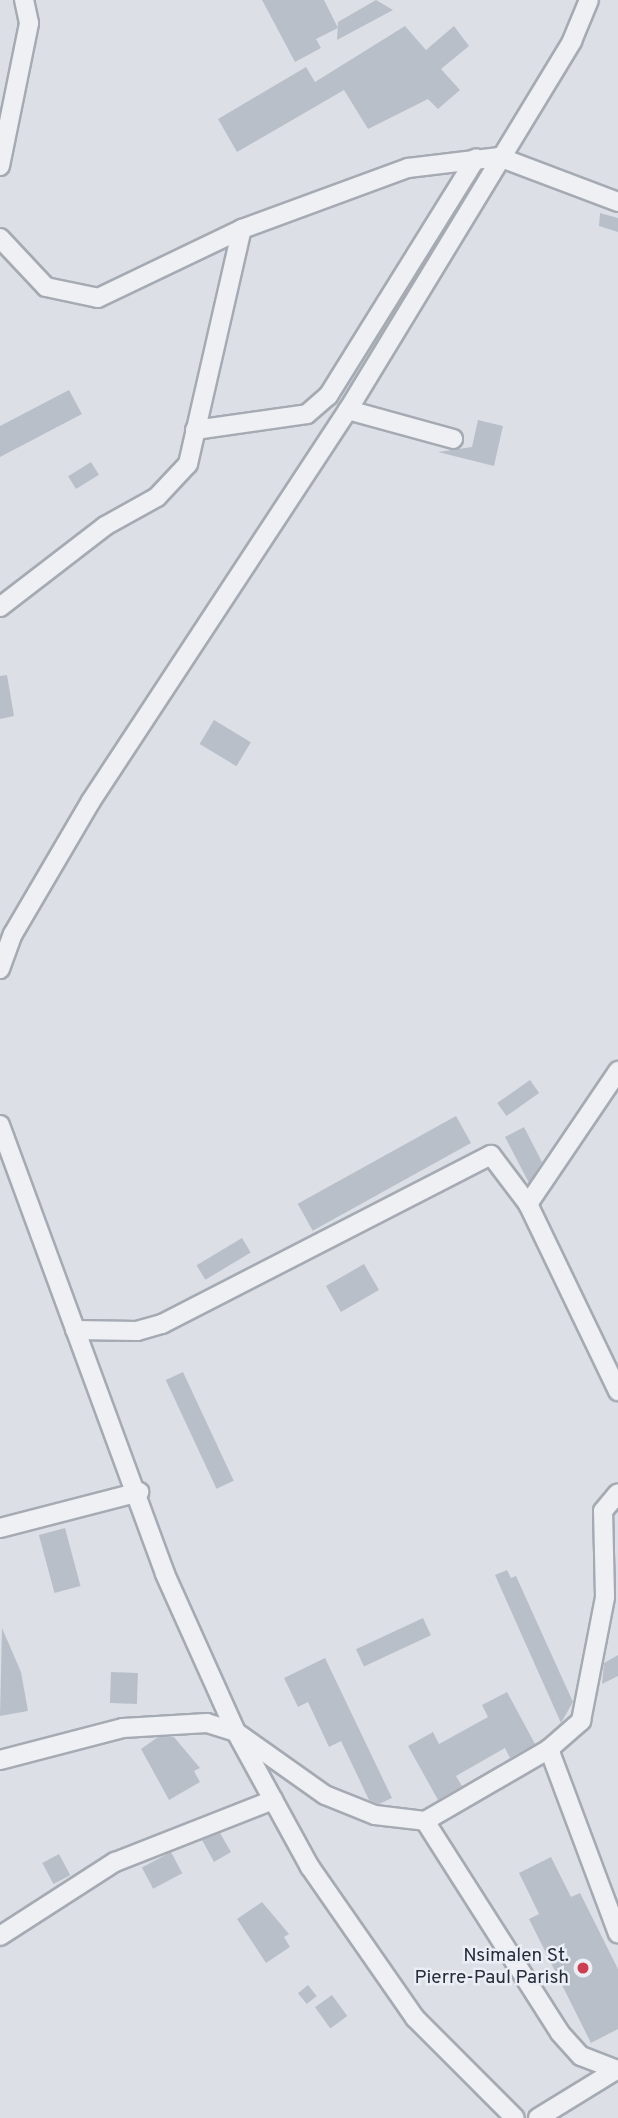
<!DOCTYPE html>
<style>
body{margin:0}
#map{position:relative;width:618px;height:2118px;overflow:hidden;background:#dce0e6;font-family:Overpass,sans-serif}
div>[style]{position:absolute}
.building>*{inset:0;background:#b9bfc9;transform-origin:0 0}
.roads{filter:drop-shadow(2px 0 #a5aab3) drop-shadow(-2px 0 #a5aab3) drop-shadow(0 2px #a5aab3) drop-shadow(0 -2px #a5aab3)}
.street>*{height:18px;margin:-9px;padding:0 9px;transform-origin:9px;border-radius:9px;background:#eef0f4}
.dots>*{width:19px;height:19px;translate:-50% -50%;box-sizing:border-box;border:4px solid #ebeef4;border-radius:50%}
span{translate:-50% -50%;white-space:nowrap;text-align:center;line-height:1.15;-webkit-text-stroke:5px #ebeef4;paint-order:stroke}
.poi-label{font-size:19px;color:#262d3c}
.right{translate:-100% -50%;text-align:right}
</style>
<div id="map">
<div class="building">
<div style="clip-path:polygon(262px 0,324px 0,338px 28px,316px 39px,321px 48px,295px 62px)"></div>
<div style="clip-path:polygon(376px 0,393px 10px,337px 40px,338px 22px)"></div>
<div style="clip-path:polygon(405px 26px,426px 50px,454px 26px,469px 46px,441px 69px,460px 90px,438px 109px,428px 99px,368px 129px,344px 90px,237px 152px,218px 119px,306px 67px,315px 82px)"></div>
<div style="clip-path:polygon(600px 213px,618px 218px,618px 232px,599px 226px)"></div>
<div style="clip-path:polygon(69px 390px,82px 414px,0 457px,0 426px)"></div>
<div style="clip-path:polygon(478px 420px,503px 426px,494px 466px,438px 452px,472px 447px)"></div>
<div style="left:91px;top:462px;width:15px;height:27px;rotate:58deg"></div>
<div style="clip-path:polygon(7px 675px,14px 716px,0 719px,0 676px)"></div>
<div style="left:214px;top:720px;width:43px;height:28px;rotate:31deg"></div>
<div style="left:530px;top:1080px;width:16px;height:40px;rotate:55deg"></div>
<div style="left:456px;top:1116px;width:31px;height:181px;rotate:61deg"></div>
<div style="clip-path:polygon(524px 1127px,542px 1162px,529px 1183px,505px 1137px)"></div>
<div style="left:242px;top:1238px;width:17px;height:53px;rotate:59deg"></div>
<div style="left:364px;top:1264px;width:30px;height:44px;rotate:60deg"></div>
<div style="left:183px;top:1372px;width:120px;height:19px;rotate:65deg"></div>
<div style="left:65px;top:1528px;width:60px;height:27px;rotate:75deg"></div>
<div style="clip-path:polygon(507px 1570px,511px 1578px,516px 1576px,573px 1702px,561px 1723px,495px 1575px)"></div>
<div style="left:423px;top:1618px;width:19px;height:74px;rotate:65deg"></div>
<div style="clip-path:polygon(2px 1628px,21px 1672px,28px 1711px,0 1716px)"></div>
<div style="clip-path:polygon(618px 1655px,618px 1676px,602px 1684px,604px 1663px)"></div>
<div style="clip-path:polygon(325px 1658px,392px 1798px,379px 1804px,369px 1800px,341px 1741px,329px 1747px,308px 1702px,298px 1707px,284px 1678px)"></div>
<div style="left:111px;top:1672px;width:27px;height:31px;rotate:2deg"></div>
<div style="clip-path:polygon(507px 1692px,535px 1744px,510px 1758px,505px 1748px,456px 1776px,462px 1786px,438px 1800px,408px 1746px,433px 1732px,439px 1744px,488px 1717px,482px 1705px)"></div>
<div style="clip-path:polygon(158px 1737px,174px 1737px,200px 1768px,194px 1771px,200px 1782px,169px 1800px,141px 1749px)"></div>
<div style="clip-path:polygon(220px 1833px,231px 1852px,214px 1862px,202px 1840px)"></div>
<div style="left:171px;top:1852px;width:24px;height:33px;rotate:62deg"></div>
<div style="left:59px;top:1854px;width:24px;height:19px;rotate:62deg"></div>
<div style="clip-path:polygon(551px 1857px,571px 1897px,580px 1893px,618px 1969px,618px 2029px,591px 2043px,529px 1919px,539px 1914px,519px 1873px)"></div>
<div style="clip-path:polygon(262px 1902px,289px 1934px,284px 1937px,290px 1947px,266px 1963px,237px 1919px)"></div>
<div style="left:308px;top:1985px;width:14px;height:13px;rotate:51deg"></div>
<div style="left:332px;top:1995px;width:26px;height:21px;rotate:54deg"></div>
</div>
<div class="roads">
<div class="street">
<div style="left:0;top:166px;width:146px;rotate:-78.5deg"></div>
<div style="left:29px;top:23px;width:24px;rotate:-102deg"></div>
<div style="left:0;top:238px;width:67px;rotate:46.8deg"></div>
<div style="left:46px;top:287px;width:53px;rotate:11.9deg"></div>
<div style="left:98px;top:298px;width:160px;rotate:-25.6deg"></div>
<div style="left:242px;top:229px;width:177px;rotate:-20.2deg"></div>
<div style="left:408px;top:168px;width:92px;rotate:-6.9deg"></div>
<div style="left:499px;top:157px;width:127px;rotate:20.7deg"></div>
<div style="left:348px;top:410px;width:109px;rotate:15.4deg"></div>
<div style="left:195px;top:430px;width:113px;rotate:-8.1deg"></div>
<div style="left:307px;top:414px;width:28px;rotate:-41deg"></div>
<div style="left:328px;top:396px;width:280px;rotate:-58.1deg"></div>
<div style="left:0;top:607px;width:133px;rotate:-37.6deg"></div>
<div style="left:105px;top:526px;width:60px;rotate:-29.1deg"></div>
<div style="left:157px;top:497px;width:45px;rotate:-46.8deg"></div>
<div style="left:188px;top:464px;width:241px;rotate:-77.1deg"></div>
<div style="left:0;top:969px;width:37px;rotate:-70deg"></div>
<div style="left:13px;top:934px;width:154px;rotate:-59.6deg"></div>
<div style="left:91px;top:801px;width:468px;rotate:-56.7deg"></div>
<div style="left:348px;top:410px;width:432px;rotate:-58.7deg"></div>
<div style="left:572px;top:41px;width:44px;rotate:-67.5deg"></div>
<div style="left:0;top:1125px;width:478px;rotate:69.8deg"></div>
<div style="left:165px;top:1574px;width:173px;rotate:65.8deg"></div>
<div style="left:236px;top:1732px;width:154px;rotate:61.3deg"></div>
<div style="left:310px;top:1867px;width:184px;rotate:55.2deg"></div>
<div style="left:415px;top:2018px;width:141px;rotate:45deg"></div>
<div style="left:528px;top:1204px;width:161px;rotate:-55.9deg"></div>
<div style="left:75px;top:1330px;width:62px;rotate:0.9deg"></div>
<div style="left:137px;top:1331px;width:26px;rotate:-16deg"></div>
<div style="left:162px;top:1324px;width:370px;rotate:-27.2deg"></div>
<div style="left:491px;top:1155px;width:61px;rotate:52.9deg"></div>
<div style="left:528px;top:1204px;width:208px;rotate:64.3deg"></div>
<div style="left:0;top:1528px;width:144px;rotate:-14.5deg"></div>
<div style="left:549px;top:1749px;width:197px;rotate:69.5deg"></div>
<div style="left:0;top:1760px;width:127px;rotate:-14.6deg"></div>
<div style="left:123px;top:1728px;width:84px;rotate:-3.4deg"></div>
<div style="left:207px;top:1723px;width:30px;rotate:17deg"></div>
<div style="left:236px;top:1732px;width:109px;rotate:35.3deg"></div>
<div style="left:325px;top:1795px;width:54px;rotate:21.8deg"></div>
<div style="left:375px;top:1815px;width:50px;rotate:6.8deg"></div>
<div style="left:425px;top:1821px;width:143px;rotate:-30.1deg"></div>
<div style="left:549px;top:1749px;width:43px;rotate:-41.2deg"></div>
<div style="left:581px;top:1721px;width:126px;rotate:-79deg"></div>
<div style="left:605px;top:1597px;width:86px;rotate:-91.3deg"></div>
<div style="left:603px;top:1511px;width:23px;rotate:-50deg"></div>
<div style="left:425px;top:1821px;width:251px;rotate:57.5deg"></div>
<div style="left:560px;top:2033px;width:31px;rotate:48deg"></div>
<div style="left:581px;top:2056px;width:40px;rotate:21deg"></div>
<div style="left:0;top:1936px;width:137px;rotate:-32.8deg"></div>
<div style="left:115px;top:1862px;width:170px;rotate:-21.4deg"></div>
<div style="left:538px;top:2118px;width:92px;rotate:-31.6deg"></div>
</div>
</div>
<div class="dots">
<div style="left:583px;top:1968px;background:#cd3f50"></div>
</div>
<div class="poi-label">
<span class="right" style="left:569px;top:1968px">Nsimalen St.<br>Pierre-Paul Parish</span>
</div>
</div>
